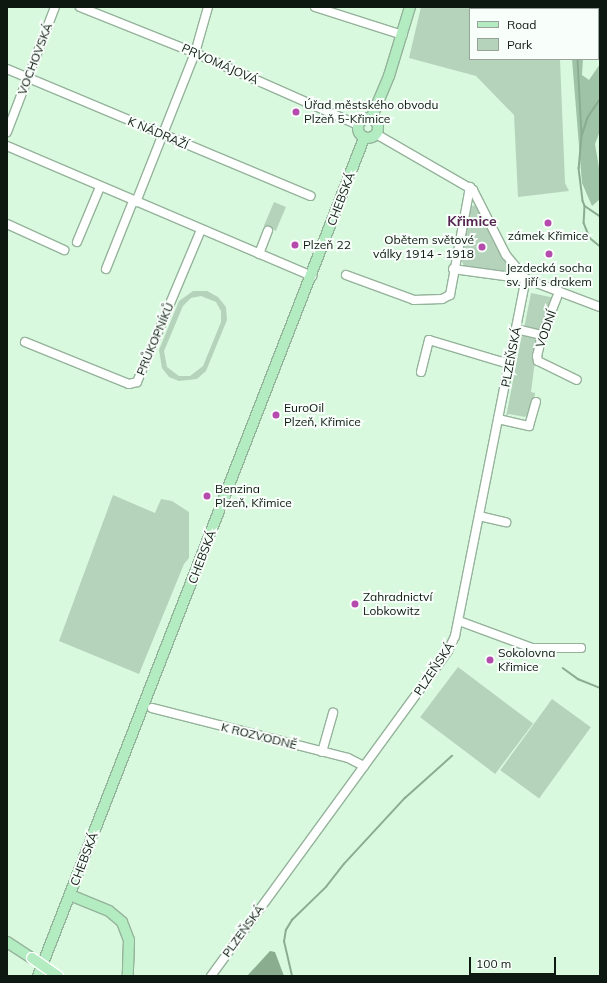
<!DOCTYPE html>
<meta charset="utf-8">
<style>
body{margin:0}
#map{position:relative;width:607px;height:983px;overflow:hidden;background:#d9f9df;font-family:Mulish,sans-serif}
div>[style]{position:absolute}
.green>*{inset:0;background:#b4d3ba;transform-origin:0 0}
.forest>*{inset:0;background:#9fc3a6}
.water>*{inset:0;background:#8aad90}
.stream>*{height:1.5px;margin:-0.75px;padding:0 0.75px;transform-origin:0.75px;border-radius:0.75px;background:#8aad90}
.roads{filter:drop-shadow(1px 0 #95b39b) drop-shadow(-1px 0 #95b39b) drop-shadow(0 1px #95b39b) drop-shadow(0 -1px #95b39b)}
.minor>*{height:8px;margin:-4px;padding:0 4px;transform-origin:4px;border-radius:4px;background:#fff}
.major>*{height:10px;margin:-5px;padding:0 5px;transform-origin:5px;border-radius:5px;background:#b3ecc1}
.major>.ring{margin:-5px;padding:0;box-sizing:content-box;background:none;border:10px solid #b3ecc1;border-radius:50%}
.bridges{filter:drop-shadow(1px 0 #fff) drop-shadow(-1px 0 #fff) drop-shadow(0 1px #fff) drop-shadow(0 -1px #fff)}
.major-bridge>*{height:10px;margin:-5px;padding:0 5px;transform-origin:5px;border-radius:5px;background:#b3ecc1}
.dots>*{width:11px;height:11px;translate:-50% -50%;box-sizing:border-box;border:2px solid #f8fef9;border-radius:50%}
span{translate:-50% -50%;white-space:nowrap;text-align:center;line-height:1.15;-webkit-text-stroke:4px #f8fef9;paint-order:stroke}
.street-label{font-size:12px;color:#0d1810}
.poi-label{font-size:12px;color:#0d1810}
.left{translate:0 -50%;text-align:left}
.right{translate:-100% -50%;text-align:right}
.quarter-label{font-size:14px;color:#552251;font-weight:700}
.frame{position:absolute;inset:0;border:8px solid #0d1810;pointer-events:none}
.legend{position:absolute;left:469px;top:8px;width:130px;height:52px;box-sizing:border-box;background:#f8fef9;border:1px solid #9aa29c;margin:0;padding:5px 7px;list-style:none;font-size:12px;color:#0d1810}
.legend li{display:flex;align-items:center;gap:8px;height:20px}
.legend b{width:20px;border:1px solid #9aa29c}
.scale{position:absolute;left:469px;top:957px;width:87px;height:18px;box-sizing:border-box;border:2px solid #0d1810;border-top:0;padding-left:5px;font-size:12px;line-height:14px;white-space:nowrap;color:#0d1810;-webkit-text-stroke:3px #f8fef9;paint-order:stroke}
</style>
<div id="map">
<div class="green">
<div style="clip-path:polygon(421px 7px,556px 7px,557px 9px,470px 9px,470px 59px,560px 59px,565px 183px,569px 191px,518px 197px,514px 115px,476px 76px,409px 58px)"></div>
<div style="left:274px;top:202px;width:13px;height:26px;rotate:23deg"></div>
<div style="clip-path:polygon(476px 205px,493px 241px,514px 275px,464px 266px,461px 259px,461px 241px,472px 206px)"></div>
<div style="clip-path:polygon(evenodd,193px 291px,207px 291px,218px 297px,226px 307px,227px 320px,206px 371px,197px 379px,179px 381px,169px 377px,162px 368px,159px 350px,179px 301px,193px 291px,201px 296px,216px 302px,221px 311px,221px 322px,203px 366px,190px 376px,179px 376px,167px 367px,164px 351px,183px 306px,191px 298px,201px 296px)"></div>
<div style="clip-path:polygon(531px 293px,555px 298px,541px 332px,524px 329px)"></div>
<div style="clip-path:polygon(522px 334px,538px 338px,531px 392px,535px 393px,533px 409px,525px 417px,509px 414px,506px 417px)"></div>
<div style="clip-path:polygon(113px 495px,155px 513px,161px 499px,172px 501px,189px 512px,189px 558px,184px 564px,139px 674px,59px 641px)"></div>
<div style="left:458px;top:667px;width:94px;height:63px;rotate:37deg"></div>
<div style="left:552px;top:699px;width:48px;height:88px;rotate:36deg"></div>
</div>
<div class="forest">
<div style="clip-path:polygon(572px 59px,583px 59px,582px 75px,589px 80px,600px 64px,600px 131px,595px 144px,600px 174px,600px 199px,592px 206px,582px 183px)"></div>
</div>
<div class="water">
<div style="clip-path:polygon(270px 951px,275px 952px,284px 976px,247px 976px)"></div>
</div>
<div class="stream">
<div style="left:572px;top:7px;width:2px;rotate:90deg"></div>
<div style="left:578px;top:9px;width:2px;rotate:-63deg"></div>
<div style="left:578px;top:59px;width:76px;rotate:87deg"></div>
<div style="left:600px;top:100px;width:22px;rotate:124deg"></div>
<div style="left:588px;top:118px;width:19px;rotate:108deg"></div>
<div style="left:582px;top:136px;width:32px;rotate:95deg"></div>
<div style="left:579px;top:168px;width:33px;rotate:83deg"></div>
<div style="left:583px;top:201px;width:5px;rotate:68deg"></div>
<div style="left:585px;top:206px;width:18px;rotate:34deg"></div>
<div style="left:585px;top:206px;width:17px;rotate:93deg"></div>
<div style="left:584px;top:223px;width:16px;rotate:68deg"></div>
<div style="left:590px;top:238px;width:13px;rotate:39deg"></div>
<div style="left:563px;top:668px;width:19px;rotate:36deg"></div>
<div style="left:578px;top:679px;width:24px;rotate:22deg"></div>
<div style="left:292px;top:976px;width:35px;rotate:-103deg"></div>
<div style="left:284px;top:942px;width:12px;rotate:-81deg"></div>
<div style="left:286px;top:930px;width:12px;rotate:-59deg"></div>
<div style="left:292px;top:920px;width:47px;rotate:-44.1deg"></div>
<div style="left:326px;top:887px;width:29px;rotate:-52deg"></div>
<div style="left:344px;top:864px;width:90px;rotate:-47.3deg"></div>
<div style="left:405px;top:798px;width:63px;rotate:-41.8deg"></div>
</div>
<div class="roads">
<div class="minor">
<div style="left:80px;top:7px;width:124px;rotate:21.8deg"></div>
<div style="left:195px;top:53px;width:178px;rotate:23.8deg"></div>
<div style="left:315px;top:7px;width:92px;rotate:17.7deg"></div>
<div style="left:7px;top:69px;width:329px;rotate:22.7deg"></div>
<div style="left:7px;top:132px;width:134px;rotate:-69deg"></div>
<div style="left:376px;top:134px;width:112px;rotate:30deg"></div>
<div style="left:473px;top:190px;width:73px;rotate:63.1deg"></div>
<div style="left:506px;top:255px;width:31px;rotate:50deg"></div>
<div style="left:7px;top:146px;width:332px;rotate:23.1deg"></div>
<div style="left:136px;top:202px;width:160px;rotate:-68.4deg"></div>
<div style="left:195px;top:53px;width:48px;rotate:-74.2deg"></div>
<div style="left:7px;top:224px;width:63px;rotate:24.5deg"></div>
<div style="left:77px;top:242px;width:60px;rotate:-67.3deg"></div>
<div style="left:259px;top:254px;width:25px;rotate:-69deg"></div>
<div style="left:106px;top:269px;width:73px;rotate:-68.3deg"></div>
<div style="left:453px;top:269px;width:74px;rotate:7.8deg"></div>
<div style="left:526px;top:279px;width:79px;rotate:20.7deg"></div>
<div style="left:346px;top:275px;width:72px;rotate:20.2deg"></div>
<div style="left:414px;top:300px;width:28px;rotate:-2deg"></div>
<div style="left:442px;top:299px;width:9px;rotate:-27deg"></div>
<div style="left:450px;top:295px;width:110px;rotate:-79.5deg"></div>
<div style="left:557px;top:297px;width:41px;rotate:111.5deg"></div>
<div style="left:542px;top:335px;width:22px;rotate:103deg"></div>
<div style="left:537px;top:356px;width:5px;rotate:79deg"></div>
<div style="left:538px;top:361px;width:43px;rotate:26deg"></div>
<div style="left:516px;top:329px;width:27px;rotate:13deg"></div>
<div style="left:25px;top:342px;width:112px;rotate:22deg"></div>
<div style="left:129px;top:384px;width:8px;rotate:-14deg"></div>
<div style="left:137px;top:382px;width:165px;rotate:-67.2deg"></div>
<div style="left:421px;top:372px;width:33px;rotate:-76deg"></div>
<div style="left:429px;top:340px;width:84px;rotate:16.7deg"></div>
<div style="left:498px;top:419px;width:32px;rotate:13deg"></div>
<div style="left:529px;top:426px;width:25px;rotate:-74deg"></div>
<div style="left:479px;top:516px;width:28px;rotate:13deg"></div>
<div style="left:459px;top:621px;width:78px;rotate:20.3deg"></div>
<div style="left:532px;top:648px;width:49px"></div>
<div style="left:152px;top:708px;width:202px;rotate:14.3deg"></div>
<div style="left:348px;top:758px;width:18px;rotate:27deg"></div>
<div style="left:322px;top:752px;width:41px;rotate:-74.2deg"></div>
<div style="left:211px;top:976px;width:402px;rotate:-53.9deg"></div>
<div style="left:448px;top:651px;width:17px;rotate:-65deg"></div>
<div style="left:455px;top:636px;width:364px;rotate:-78.8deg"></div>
</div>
<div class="major">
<div class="ring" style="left:358px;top:118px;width:10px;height:10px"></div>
<div style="left:371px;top:119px;width:47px;rotate:-67.3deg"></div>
<div style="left:389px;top:76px;width:72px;rotate:-73.1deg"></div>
<div style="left:70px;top:895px;width:42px;rotate:22.3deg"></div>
<div style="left:109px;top:911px;width:17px;rotate:40deg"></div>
<div style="left:122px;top:922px;width:19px;rotate:69deg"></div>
<div style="left:129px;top:940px;width:36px;rotate:92deg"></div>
<div style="left:7px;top:942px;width:30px;rotate:33deg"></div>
<div style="left:38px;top:976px;width:899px;rotate:-68.74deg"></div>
</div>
</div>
<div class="bridges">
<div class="major-bridge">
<div style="left:32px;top:958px;width:32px;rotate:35deg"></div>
</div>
</div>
<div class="dots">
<div style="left:296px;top:112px;background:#b54bad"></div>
<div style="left:548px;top:223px;background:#b54bad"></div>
<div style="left:295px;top:245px;background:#b54bad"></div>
<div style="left:482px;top:247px;background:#b54bad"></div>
<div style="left:549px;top:254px;background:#b54bad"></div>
<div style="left:276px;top:415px;background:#b54bad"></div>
<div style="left:207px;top:496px;background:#b54bad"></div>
<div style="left:355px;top:604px;background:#b54bad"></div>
<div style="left:490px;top:660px;background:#b54bad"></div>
</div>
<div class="street-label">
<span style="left:35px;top:59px;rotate:-69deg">VOCHOVSKÁ</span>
<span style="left:220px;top:64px;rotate:24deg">PRVOMÁJOVÁ</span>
<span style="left:158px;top:133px;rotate:23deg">K NÁDRAŽÍ</span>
<span style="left:341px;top:199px;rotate:-69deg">CHEBSKÁ</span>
<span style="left:546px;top:329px;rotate:-71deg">VODNÍ</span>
<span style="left:155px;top:339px;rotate:-67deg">PRŮKOPNÍKŮ</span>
<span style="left:511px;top:357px;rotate:-79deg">PLZEŇSKÁ</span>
<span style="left:202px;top:557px;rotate:-69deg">CHEBSKÁ</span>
<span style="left:434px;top:669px;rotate:-56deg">PLZEŇSKÁ</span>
<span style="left:259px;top:736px;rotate:14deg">K ROZVODNĚ</span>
<span style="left:84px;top:859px;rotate:-69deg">CHEBSKÁ</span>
<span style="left:243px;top:931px;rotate:-54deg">PLZEŇSKÁ</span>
</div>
<div class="poi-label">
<span class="left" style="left:304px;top:112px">Úřad městského obvodu<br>Plzeň 5-Křimice</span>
<span style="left:548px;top:236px">zámek Křimice</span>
<span class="right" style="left:474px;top:247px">Obětem světové<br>války 1914 - 1918</span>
<span class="left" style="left:303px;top:245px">Plzeň 22</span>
<span style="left:549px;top:275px">Jezdecká socha<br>sv. Jiří s drakem</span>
<span class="left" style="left:284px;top:415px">EuroOil<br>Plzeň, Křimice</span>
<span class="left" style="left:215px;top:496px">Benzina<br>Plzeň, Křimice</span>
<span class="left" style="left:363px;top:604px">Zahradnictví<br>Lobkowitz</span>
<span class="left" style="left:498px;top:660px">Sokolovna<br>Křimice</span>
</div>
<div class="quarter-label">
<span style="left:472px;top:221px">Křimice</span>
</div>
<div class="frame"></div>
<ul class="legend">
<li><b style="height:5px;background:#b3ecc1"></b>Road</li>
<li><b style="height:11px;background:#b4d3ba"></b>Park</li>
</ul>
<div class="scale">100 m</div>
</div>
